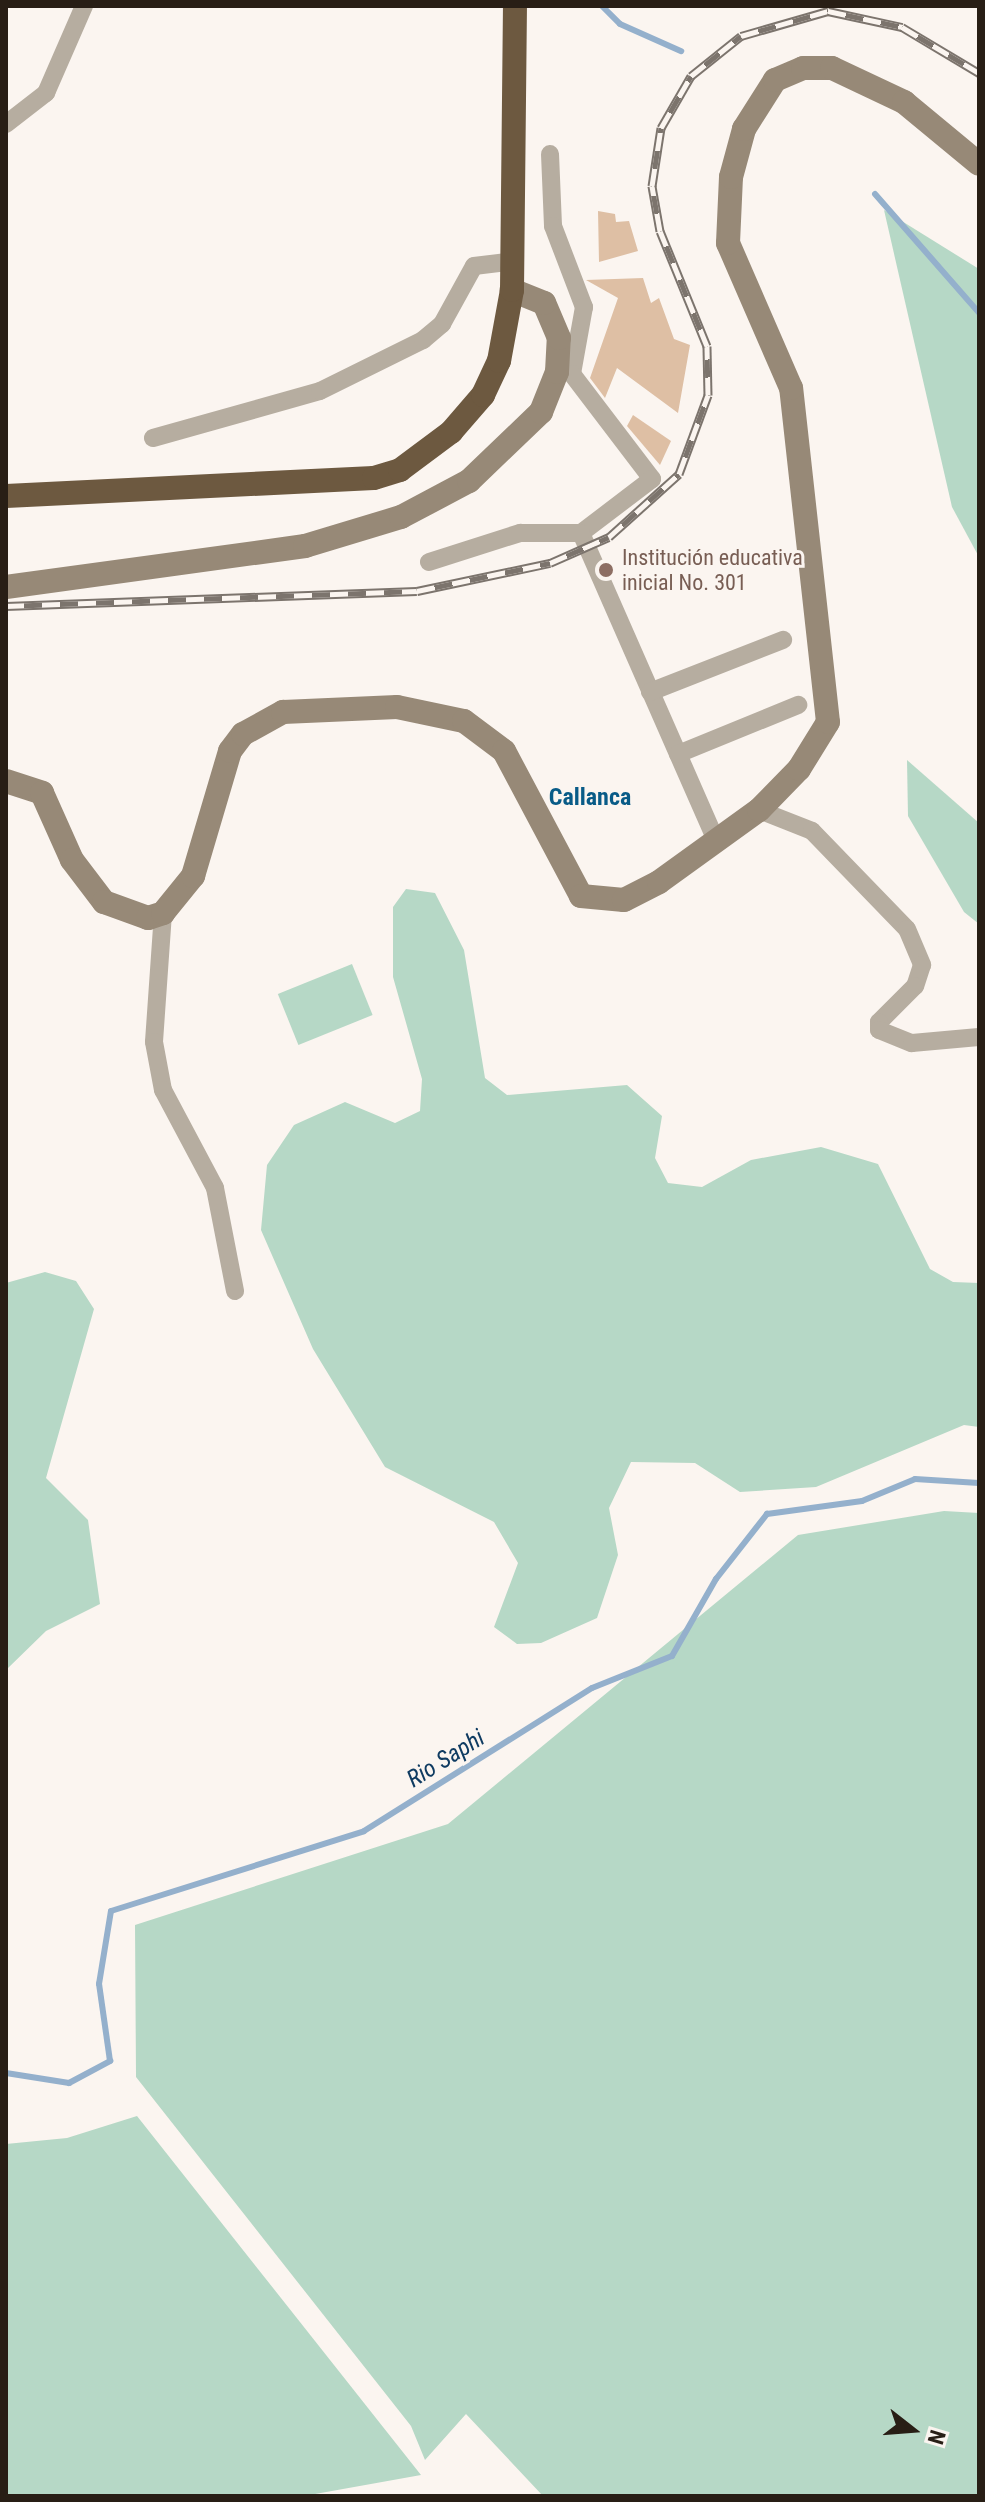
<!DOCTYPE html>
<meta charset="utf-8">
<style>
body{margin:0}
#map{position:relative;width:985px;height:2502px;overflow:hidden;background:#fbf5f0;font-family:"Roboto Condensed",sans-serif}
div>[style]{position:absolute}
.green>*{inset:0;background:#b6d8c6;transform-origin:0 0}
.stream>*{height:6px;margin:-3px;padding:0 3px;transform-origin:3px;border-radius:3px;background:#94b0cc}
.building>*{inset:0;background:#debfa4}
.street>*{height:18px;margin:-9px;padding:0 9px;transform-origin:9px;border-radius:9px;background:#b6ada0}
.secondary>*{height:24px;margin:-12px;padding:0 12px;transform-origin:12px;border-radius:12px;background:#978977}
.highway>*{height:24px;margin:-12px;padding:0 12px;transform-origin:12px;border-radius:12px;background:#6d5940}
.rail>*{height:9px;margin-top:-4.5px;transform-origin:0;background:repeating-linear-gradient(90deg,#fbf5f0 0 18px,#7c746d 0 36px);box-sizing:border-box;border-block:2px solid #7c746d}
.dots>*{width:22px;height:22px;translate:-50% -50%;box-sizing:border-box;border:4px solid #fbf5f0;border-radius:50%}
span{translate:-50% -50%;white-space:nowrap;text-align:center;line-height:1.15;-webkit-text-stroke:6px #fbf5f0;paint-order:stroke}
.education-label{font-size:22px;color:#785e54}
.left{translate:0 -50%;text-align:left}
.neighbourhood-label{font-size:24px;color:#095b87;font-weight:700}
.water-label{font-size:24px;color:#0f3b61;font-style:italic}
.frame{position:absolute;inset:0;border:8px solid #281e15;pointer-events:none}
.north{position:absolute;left:873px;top:2390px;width:80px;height:80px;-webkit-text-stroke:6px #fbf5f0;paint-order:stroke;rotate:107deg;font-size:22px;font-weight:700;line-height:32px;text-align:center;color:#281e15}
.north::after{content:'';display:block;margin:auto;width:28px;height:36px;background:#281e15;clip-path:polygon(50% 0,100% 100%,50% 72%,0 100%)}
</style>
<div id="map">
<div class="green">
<div style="clip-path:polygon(884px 210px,979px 269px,979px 557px,952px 507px)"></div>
<div style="clip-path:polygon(907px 760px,979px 823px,979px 924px,964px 912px,908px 816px)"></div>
<div style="clip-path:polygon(406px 889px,435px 893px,464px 950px,485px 1078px,507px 1095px,627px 1085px,662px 1116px,655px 1158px,668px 1183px,702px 1187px,751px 1160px,821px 1147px,878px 1164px,930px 1269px,953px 1282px,979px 1283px,979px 1427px,964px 1425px,816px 1487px,740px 1492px,695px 1463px,631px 1462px,609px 1508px,618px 1555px,597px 1618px,541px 1643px,517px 1644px,494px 1627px,518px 1563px,494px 1522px,385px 1467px,313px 1349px,261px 1230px,267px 1165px,294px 1125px,345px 1102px,395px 1123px,420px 1111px,422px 1079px,393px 977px,393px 907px)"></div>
<div style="left:352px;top:964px;width:55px;height:80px;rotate:68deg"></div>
<div style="clip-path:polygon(45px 1272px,76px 1281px,94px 1309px,46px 1478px,88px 1520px,100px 1604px,46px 1631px,6px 1670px,6px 1283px)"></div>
<div style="clip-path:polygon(944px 1511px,979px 1513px,979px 2496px,543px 2496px,466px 2414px,425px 2460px,411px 2426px,136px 2077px,135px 1925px,448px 1824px,798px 1535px)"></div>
<div style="clip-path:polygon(137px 2116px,421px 2475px,304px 2496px,6px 2496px,6px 2144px,67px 2138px)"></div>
</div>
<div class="stream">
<div style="left:602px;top:6px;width:25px;rotate:45deg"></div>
<div style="left:620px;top:24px;width:67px;rotate:23.9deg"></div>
<div style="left:875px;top:194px;width:158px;rotate:48.8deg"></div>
<div style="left:6px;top:2073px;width:64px;rotate:9deg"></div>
<div style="left:69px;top:2083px;width:47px;rotate:-28.2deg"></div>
<div style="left:110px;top:2061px;width:78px;rotate:-98.1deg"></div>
<div style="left:99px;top:1984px;width:74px;rotate:-80.7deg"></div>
<div style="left:111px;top:1911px;width:265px;rotate:-17.5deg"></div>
<div style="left:364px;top:1831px;width:269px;rotate:-32.1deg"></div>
<div style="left:592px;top:1688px;width:86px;rotate:-21.8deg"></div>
<div style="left:672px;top:1656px;width:89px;rotate:-60.3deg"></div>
<div style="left:716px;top:1579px;width:83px;rotate:-51.9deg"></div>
<div style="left:767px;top:1514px;width:96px;rotate:-7.8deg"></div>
<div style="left:862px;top:1501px;width:57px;rotate:-22.5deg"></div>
<div style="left:915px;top:1479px;width:64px;rotate:3.6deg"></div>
</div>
<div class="building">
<div style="clip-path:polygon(598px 211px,615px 214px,616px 222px,629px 221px,638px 251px,599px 262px)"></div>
<div style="clip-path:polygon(643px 278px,651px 303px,659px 298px,674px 339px,690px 345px,678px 413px,617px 368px,605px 398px,590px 378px,618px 298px,586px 280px)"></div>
<div style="clip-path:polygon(633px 415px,671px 441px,660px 465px,627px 426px)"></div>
</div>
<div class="street">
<div style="left:6px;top:124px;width:51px;rotate:-37.8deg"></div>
<div style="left:46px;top:93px;width:95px;rotate:-66.4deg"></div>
<div style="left:550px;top:154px;width:72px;rotate:87.6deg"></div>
<div style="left:553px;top:226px;width:87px;rotate:69.1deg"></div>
<div style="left:584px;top:307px;width:68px;rotate:100.2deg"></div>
<div style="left:572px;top:374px;width:132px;rotate:52.7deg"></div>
<div style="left:652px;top:479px;width:89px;rotate:142.7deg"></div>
<div style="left:581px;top:533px;width:335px;rotate:66.3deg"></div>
<div style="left:153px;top:438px;width:173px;rotate:-15.7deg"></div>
<div style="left:320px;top:391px;width:115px;rotate:-26.3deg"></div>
<div style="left:423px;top:340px;width:25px;rotate:-40deg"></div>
<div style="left:442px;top:324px;width:66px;rotate:-61.1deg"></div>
<div style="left:474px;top:266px;width:38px;rotate:-7deg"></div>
<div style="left:429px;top:562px;width:96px;rotate:-17.7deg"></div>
<div style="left:520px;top:533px;width:61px"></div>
<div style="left:650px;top:692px;width:143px;rotate:-21.4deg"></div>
<div style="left:678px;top:754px;width:130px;rotate:-22.2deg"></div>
<div style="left:759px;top:810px;width:57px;rotate:21.6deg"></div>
<div style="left:812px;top:831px;width:136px;rotate:45.9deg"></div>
<div style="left:907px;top:929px;width:39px;rotate:67deg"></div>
<div style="left:922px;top:965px;width:22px;rotate:108deg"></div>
<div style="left:915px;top:986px;width:51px;rotate:135deg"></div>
<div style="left:879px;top:1022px;width:8px;rotate:90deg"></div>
<div style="left:879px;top:1030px;width:35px;rotate:22deg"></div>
<div style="left:912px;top:1043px;width:67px;rotate:-5.1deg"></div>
<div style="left:163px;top:913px;width:129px;rotate:94deg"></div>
<div style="left:154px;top:1042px;width:49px;rotate:79.4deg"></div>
<div style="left:163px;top:1090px;width:111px;rotate:62deg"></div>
<div style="left:215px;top:1188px;width:105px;rotate:79deg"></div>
</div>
<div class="secondary">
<div style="left:6px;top:587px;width:302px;rotate:-7.8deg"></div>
<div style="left:305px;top:546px;width:100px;rotate:-16.8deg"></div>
<div style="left:401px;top:517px;width:77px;rotate:-27.9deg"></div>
<div style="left:469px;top:481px;width:100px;rotate:-43.8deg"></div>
<div style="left:541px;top:412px;width:43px;rotate:-68.2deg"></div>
<div style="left:557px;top:372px;width:34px;rotate:-87deg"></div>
<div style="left:559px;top:338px;width:38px;rotate:-113deg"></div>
<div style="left:544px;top:303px;width:35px;rotate:-158deg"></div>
<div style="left:6px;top:781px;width:38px;rotate:18deg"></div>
<div style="left:42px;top:793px;width:73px;rotate:65.9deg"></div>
<div style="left:72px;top:860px;width:53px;rotate:52.7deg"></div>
<div style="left:104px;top:902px;width:47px;rotate:20deg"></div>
<div style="left:148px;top:918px;width:16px;rotate:-18deg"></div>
<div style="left:163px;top:913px;width:48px;rotate:-51deg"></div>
<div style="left:193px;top:876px;width:130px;rotate:-73.5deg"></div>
<div style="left:230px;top:751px;width:21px;rotate:-53deg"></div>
<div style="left:243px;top:734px;width:46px;rotate:-28.8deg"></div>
<div style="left:283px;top:712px;width:114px;rotate:-2.5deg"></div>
<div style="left:397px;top:707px;width:68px;rotate:11.8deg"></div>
<div style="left:464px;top:721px;width:50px;rotate:36.9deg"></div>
<div style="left:504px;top:751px;width:164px;rotate:62deg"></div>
<div style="left:581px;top:896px;width:43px;rotate:5.3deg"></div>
<div style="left:624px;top:900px;width:39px;rotate:-27deg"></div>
<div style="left:659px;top:882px;width:123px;rotate:-35.8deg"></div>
<div style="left:759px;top:810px;width:57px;rotate:-45.7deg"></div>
<div style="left:799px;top:769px;width:55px;rotate:-58.3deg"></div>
<div style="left:828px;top:722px;width:336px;rotate:-96.3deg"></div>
<div style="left:791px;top:388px;width:158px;rotate:-113.5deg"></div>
<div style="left:728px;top:243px;width:66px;rotate:-87.4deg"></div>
<div style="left:731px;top:177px;width:50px;rotate:-74.8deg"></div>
<div style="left:744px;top:129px;width:58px;rotate:-57.7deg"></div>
<div style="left:775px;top:80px;width:30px;rotate:-23deg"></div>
<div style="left:803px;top:68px;width:29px"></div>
<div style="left:832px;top:68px;width:80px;rotate:25.3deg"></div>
<div style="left:904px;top:102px;width:97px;rotate:39.6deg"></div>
</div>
<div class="highway">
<div style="left:6px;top:496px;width:368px;rotate:-2.8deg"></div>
<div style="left:374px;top:478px;width:27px;rotate:-17deg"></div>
<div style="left:400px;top:470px;width:64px;rotate:-36.7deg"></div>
<div style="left:451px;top:432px;width:49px;rotate:-49.1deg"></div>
<div style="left:483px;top:395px;width:38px;rotate:-65deg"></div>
<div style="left:499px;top:361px;width:72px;rotate:-79.6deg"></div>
<div style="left:512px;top:290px;width:284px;rotate:-89.4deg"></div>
</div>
<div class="rail">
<div style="left:6px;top:606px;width:411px;rotate:-2.1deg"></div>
<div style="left:417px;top:591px;width:136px;rotate:-11.9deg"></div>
<div style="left:550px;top:563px;width:64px;rotate:-23.8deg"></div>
<div style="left:609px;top:537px;width:94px;rotate:-42deg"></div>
<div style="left:679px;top:474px;width:84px;rotate:-69.8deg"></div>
<div style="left:708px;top:395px;width:49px;rotate:-91.2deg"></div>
<div style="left:707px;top:346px;width:124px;rotate:-112.2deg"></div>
<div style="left:660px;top:231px;width:46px;rotate:-100.1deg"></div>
<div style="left:652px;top:186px;width:59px;rotate:-81.2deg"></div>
<div style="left:661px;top:128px;width:60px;rotate:-60deg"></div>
<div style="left:691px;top:76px;width:64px;rotate:-38.7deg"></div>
<div style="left:741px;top:36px;width:91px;rotate:-16deg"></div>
<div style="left:828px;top:11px;width:76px;rotate:12.2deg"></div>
<div style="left:902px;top:27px;width:90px;rotate:30.9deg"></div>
</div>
<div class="dots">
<div style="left:606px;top:570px;background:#8d6e63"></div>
</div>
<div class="education-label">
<span class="left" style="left:622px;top:570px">Institución educativa<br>inicial No. 301</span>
</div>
<div class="neighbourhood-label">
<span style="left:590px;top:798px">Callanca</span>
</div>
<div class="water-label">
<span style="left:446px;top:1759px;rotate:-32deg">Rio Saphi</span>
</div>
<div class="frame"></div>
<div class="north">N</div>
</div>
